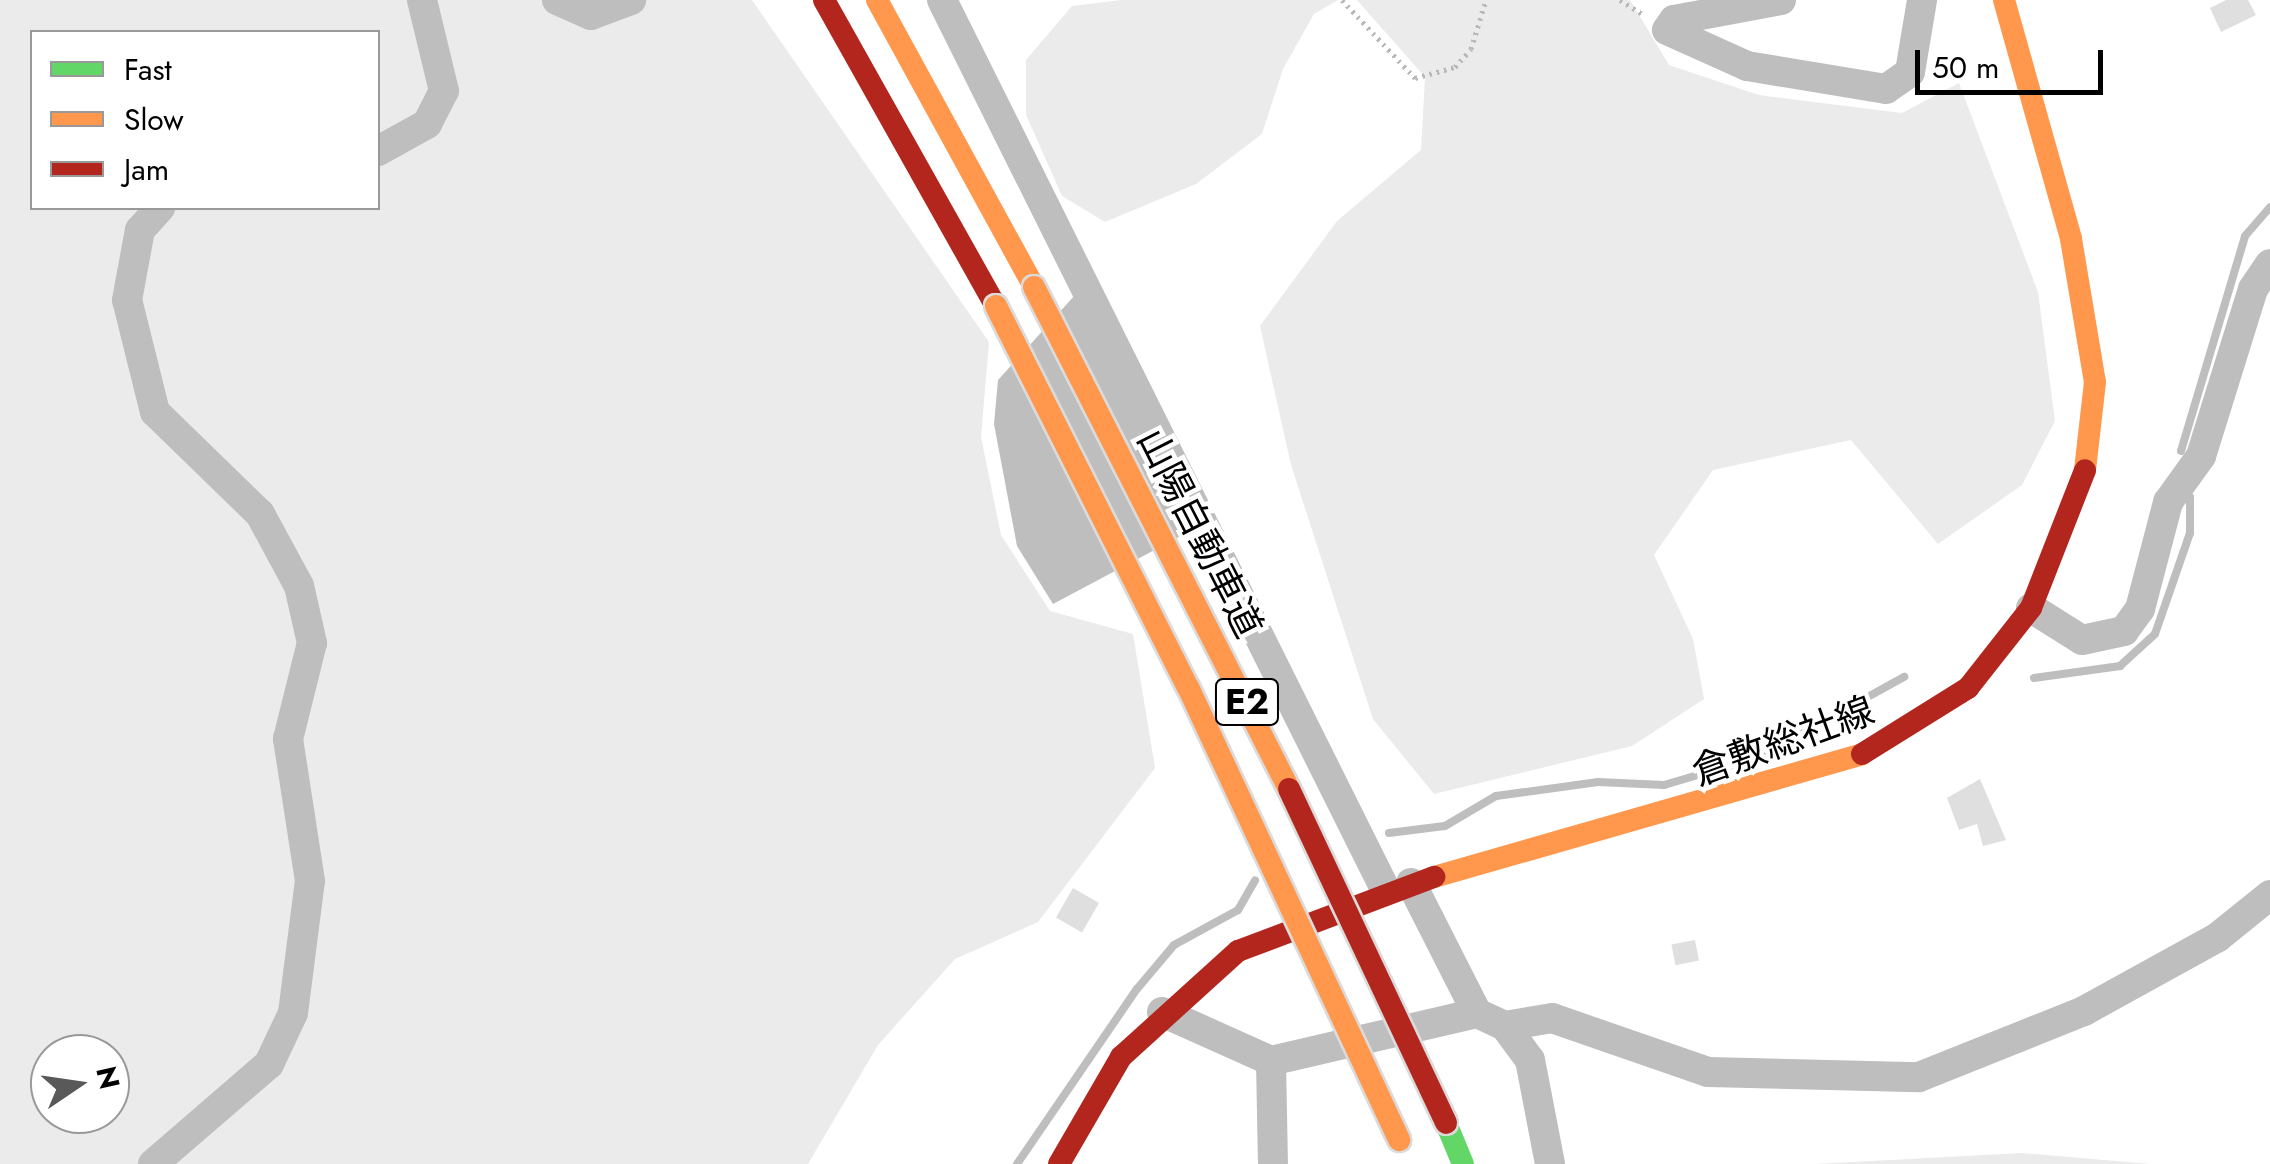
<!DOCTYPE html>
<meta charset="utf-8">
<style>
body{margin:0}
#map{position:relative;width:2270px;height:1164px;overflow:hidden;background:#fff;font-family:Jost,"Noto Sans JP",sans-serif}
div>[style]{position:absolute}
.green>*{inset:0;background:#ebebeb}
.water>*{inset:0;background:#bebebe}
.stream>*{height:8px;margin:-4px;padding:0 4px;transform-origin:4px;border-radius:4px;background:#bebebe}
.building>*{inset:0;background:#dfdfdf;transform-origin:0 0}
.path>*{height:5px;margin-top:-2.5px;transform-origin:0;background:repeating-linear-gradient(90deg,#b9b9b9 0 2.5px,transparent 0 7.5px)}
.street>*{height:30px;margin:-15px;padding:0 15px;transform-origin:15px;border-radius:15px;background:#bebebe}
.fast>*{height:22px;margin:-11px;padding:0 11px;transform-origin:11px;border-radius:11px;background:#63d668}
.slow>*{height:22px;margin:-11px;padding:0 11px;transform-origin:11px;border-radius:11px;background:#ff974d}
.jam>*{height:22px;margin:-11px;padding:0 11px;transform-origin:11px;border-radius:11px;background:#b3261e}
.bridges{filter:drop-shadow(2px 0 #dbdbdb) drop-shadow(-2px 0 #dbdbdb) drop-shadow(0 2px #dbdbdb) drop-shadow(0 -2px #dbdbdb)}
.slow-bridge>*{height:22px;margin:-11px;padding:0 11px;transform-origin:11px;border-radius:11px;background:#ff974d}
.jam-bridge>*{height:22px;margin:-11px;padding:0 11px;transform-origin:11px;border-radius:11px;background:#b3261e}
span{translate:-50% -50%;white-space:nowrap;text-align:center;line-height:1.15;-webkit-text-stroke:9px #fff;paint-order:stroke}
.shield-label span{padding:2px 8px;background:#fff;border:2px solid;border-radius:8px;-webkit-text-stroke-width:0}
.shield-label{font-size:35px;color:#000;font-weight:700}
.street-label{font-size:38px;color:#000}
.legend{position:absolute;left:30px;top:30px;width:350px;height:180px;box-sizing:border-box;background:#fff;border:2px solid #999;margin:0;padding:12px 18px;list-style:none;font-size:30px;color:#000}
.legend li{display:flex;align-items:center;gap:20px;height:50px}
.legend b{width:50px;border:2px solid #999}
.north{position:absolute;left:30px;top:1034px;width:100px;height:100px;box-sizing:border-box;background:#fff;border:2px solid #999;border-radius:50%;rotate:77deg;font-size:28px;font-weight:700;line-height:40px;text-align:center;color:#000}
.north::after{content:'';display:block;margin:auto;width:35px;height:45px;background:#595959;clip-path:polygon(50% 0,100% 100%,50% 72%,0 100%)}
.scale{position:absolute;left:1915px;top:50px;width:188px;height:45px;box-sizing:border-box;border:5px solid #000;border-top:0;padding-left:12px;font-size:30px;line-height:35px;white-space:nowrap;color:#000;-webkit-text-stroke:8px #fff;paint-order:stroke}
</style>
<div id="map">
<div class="green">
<div style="clip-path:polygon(evenodd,0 0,752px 0,989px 342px,981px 437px,1001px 535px,1050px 611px,1133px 634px,1155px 768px,1038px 922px,955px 959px,878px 1045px,808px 1164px,0 1164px,0 0,32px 32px,378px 32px,378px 208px,32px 208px,32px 32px,0 0,50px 1054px,110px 1054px,110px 1114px,50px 1114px,50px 1054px)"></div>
<div style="clip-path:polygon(1121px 0,1338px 0,1314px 14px,1283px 69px,1262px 134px,1196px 184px,1105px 222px,1062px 196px,1026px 115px,1026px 60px,1072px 6px)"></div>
<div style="clip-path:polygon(1357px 0,1630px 0,1669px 65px,1759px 95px,1902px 113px,1959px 83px,2038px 292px,2055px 421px,2022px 485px,1938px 544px,1851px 440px,1713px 470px,1654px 555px,1693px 639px,1704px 699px,1632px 746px,1434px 794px,1373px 719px,1291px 465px,1260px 326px,1337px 221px,1421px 150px,1425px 77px)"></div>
<div style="clip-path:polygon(2022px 1153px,2150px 1164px,1815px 1164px)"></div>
</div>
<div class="water">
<div style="clip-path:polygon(1075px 295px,1194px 529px,1053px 604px,1017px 546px,994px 424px,998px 380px)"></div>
</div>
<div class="stream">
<div style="left:2181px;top:451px;width:224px;rotate:-73.4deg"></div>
<div style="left:2245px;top:236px;width:38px;rotate:-49deg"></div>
<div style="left:2034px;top:678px;width:87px;rotate:-7.9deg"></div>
<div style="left:2120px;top:666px;width:47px;rotate:-42.4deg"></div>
<div style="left:2155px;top:634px;width:107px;rotate:-70.9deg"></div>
<div style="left:2190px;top:533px;width:36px;rotate:-90deg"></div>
<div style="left:1389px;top:833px;width:56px;rotate:-7.1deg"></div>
<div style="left:1445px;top:826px;width:59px;rotate:-30.5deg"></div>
<div style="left:1496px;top:796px;width:103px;rotate:-7.8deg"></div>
<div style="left:1598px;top:782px;width:66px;rotate:2.6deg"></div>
<div style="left:1664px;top:785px;width:99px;rotate:-16.4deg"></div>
<div style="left:1759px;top:757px;width:166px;rotate:-28.9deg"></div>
<div style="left:1017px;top:1164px;width:212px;rotate:-55.6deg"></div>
<div style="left:1137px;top:989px;width:57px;rotate:-49.9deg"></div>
<div style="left:1174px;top:945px;width:73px;rotate:-28.7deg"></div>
<div style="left:1238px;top:910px;width:34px;rotate:-60deg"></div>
</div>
<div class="building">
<div style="clip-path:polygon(2226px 0,2248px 0,2256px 15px,2221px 32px,2210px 8px)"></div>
<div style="clip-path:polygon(1980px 779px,2006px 840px,1983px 846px,1977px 824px,1959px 830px,1947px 798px)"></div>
<div style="left:1073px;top:888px;width:30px;height:34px;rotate:30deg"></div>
<div style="left:1695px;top:940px;width:21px;height:24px;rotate:79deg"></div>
</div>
<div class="path">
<div style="left:1342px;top:0;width:107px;rotate:46.9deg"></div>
<div style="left:1415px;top:78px;width:41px;rotate:-15.4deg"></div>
<div style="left:1455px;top:67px;width:24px;rotate:-48deg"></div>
<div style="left:1471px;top:49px;width:51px;rotate:-73deg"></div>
<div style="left:1620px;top:0;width:28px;rotate:32deg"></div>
</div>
<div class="street">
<div style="left:557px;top:0;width:37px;rotate:24deg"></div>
<div style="left:591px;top:15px;width:43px;rotate:-20.6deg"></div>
<div style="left:942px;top:0;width:995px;rotate:63.51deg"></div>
<div style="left:1781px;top:0;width:109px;rotate:169.4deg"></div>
<div style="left:1674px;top:20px;width:12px;rotate:125deg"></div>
<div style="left:1667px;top:30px;width:88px;rotate:24.2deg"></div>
<div style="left:1747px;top:66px;width:141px;rotate:9.4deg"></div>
<div style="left:1886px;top:89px;width:29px;rotate:-35deg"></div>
<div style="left:1910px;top:72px;width:73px;rotate:-80.5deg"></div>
<div style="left:378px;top:151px;width:56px;rotate:-28.9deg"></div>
<div style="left:427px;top:124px;width:37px;rotate:-63deg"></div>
<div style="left:444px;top:91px;width:94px;rotate:-103.6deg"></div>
<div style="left:2031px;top:608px;width:60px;rotate:32.1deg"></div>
<div style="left:2082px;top:640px;width:43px;rotate:-12.1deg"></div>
<div style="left:2124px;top:631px;width:27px;rotate:-54deg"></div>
<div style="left:2140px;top:609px;width:111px;rotate:-75.3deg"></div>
<div style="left:2168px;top:502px;width:57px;rotate:-54.3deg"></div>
<div style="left:2201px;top:456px;width:175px;rotate:-72.7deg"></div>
<div style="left:2253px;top:289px;width:30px;rotate:-56deg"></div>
<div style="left:1411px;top:883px;width:146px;rotate:63.1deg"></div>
<div style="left:1477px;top:1013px;width:31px;rotate:25deg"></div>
<div style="left:1505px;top:1026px;width:42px;rotate:53.7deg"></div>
<div style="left:1530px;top:1060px;width:106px;rotate:79.1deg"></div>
<div style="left:1162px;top:1012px;width:120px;rotate:24.2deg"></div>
<div style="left:1271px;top:1061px;width:212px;rotate:-13.1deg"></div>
<div style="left:1505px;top:1026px;width:48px;rotate:-9.7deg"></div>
<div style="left:1552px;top:1018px;width:165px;rotate:19.1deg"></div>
<div style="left:1708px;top:1072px;width:211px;rotate:1.4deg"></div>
<div style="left:1919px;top:1077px;width:178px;rotate:-21.8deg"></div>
<div style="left:2084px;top:1011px;width:153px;rotate:-28.9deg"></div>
<div style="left:2218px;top:937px;width:67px;rotate:-38.9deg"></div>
<div style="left:1271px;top:1061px;width:103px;rotate:88.9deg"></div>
<div style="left:153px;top:1164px;width:153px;rotate:-40.8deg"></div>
<div style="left:269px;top:1064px;width:56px;rotate:-64.8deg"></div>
<div style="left:293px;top:1013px;width:133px;rotate:-82.7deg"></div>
<div style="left:310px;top:881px;width:144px;rotate:-98.8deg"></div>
<div style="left:288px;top:739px;width:99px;rotate:-76deg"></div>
<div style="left:312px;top:643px;width:58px;rotate:-102.8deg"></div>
<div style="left:299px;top:586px;width:82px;rotate:-118.4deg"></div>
<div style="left:260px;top:514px;width:146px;rotate:-135.8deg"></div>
<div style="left:155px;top:412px;width:115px;rotate:-104deg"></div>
<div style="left:127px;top:300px;width:71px;rotate:-79.5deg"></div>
<div style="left:140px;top:230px;width:30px;rotate:-48deg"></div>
</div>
<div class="fast">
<div style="left:1446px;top:1123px;width:44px;rotate:67.5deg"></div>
</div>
<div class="slow">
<div style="left:877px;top:0;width:327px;rotate:61.3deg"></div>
<div style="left:2004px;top:0;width:248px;rotate:74.3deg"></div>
<div style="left:2071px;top:239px;width:145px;rotate:80.5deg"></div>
<div style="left:2095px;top:382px;width:89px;rotate:96.5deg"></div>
<div style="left:1434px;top:877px;width:445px;rotate:-16deg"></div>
</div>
<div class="jam">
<div style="left:824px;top:0;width:351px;rotate:60.7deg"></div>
<div style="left:1862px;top:754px;width:125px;rotate:-31.9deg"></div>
<div style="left:1968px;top:688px;width:102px;rotate:-51.8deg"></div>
<div style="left:2031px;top:608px;width:148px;rotate:-68.6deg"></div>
<div style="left:1059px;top:1164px;width:124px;rotate:-59.9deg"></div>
<div style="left:1121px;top:1057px;width:158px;rotate:-42.2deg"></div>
<div style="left:1238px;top:951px;width:210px;rotate:-20.7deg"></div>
</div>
<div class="bridges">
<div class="slow-bridge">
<div style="left:1034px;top:287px;width:563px;rotate:63.07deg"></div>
<div style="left:996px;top:306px;width:427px;rotate:63.3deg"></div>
<div style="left:1188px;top:687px;width:500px;rotate:65deg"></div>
</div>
<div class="jam-bridge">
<div style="left:1289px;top:789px;width:369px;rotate:64.8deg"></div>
</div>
</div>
<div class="shield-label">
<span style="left:1247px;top:702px">E2</span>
</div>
<div class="street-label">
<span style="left:1200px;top:533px;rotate:63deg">山陽自動車道</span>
<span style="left:1783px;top:741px;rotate:-20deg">倉敷総社線</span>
</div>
<ul class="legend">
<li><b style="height:12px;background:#63d668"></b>Fast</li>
<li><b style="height:12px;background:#ff974d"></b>Slow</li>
<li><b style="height:12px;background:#b3261e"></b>Jam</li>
</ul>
<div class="north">N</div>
<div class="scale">50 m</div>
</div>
